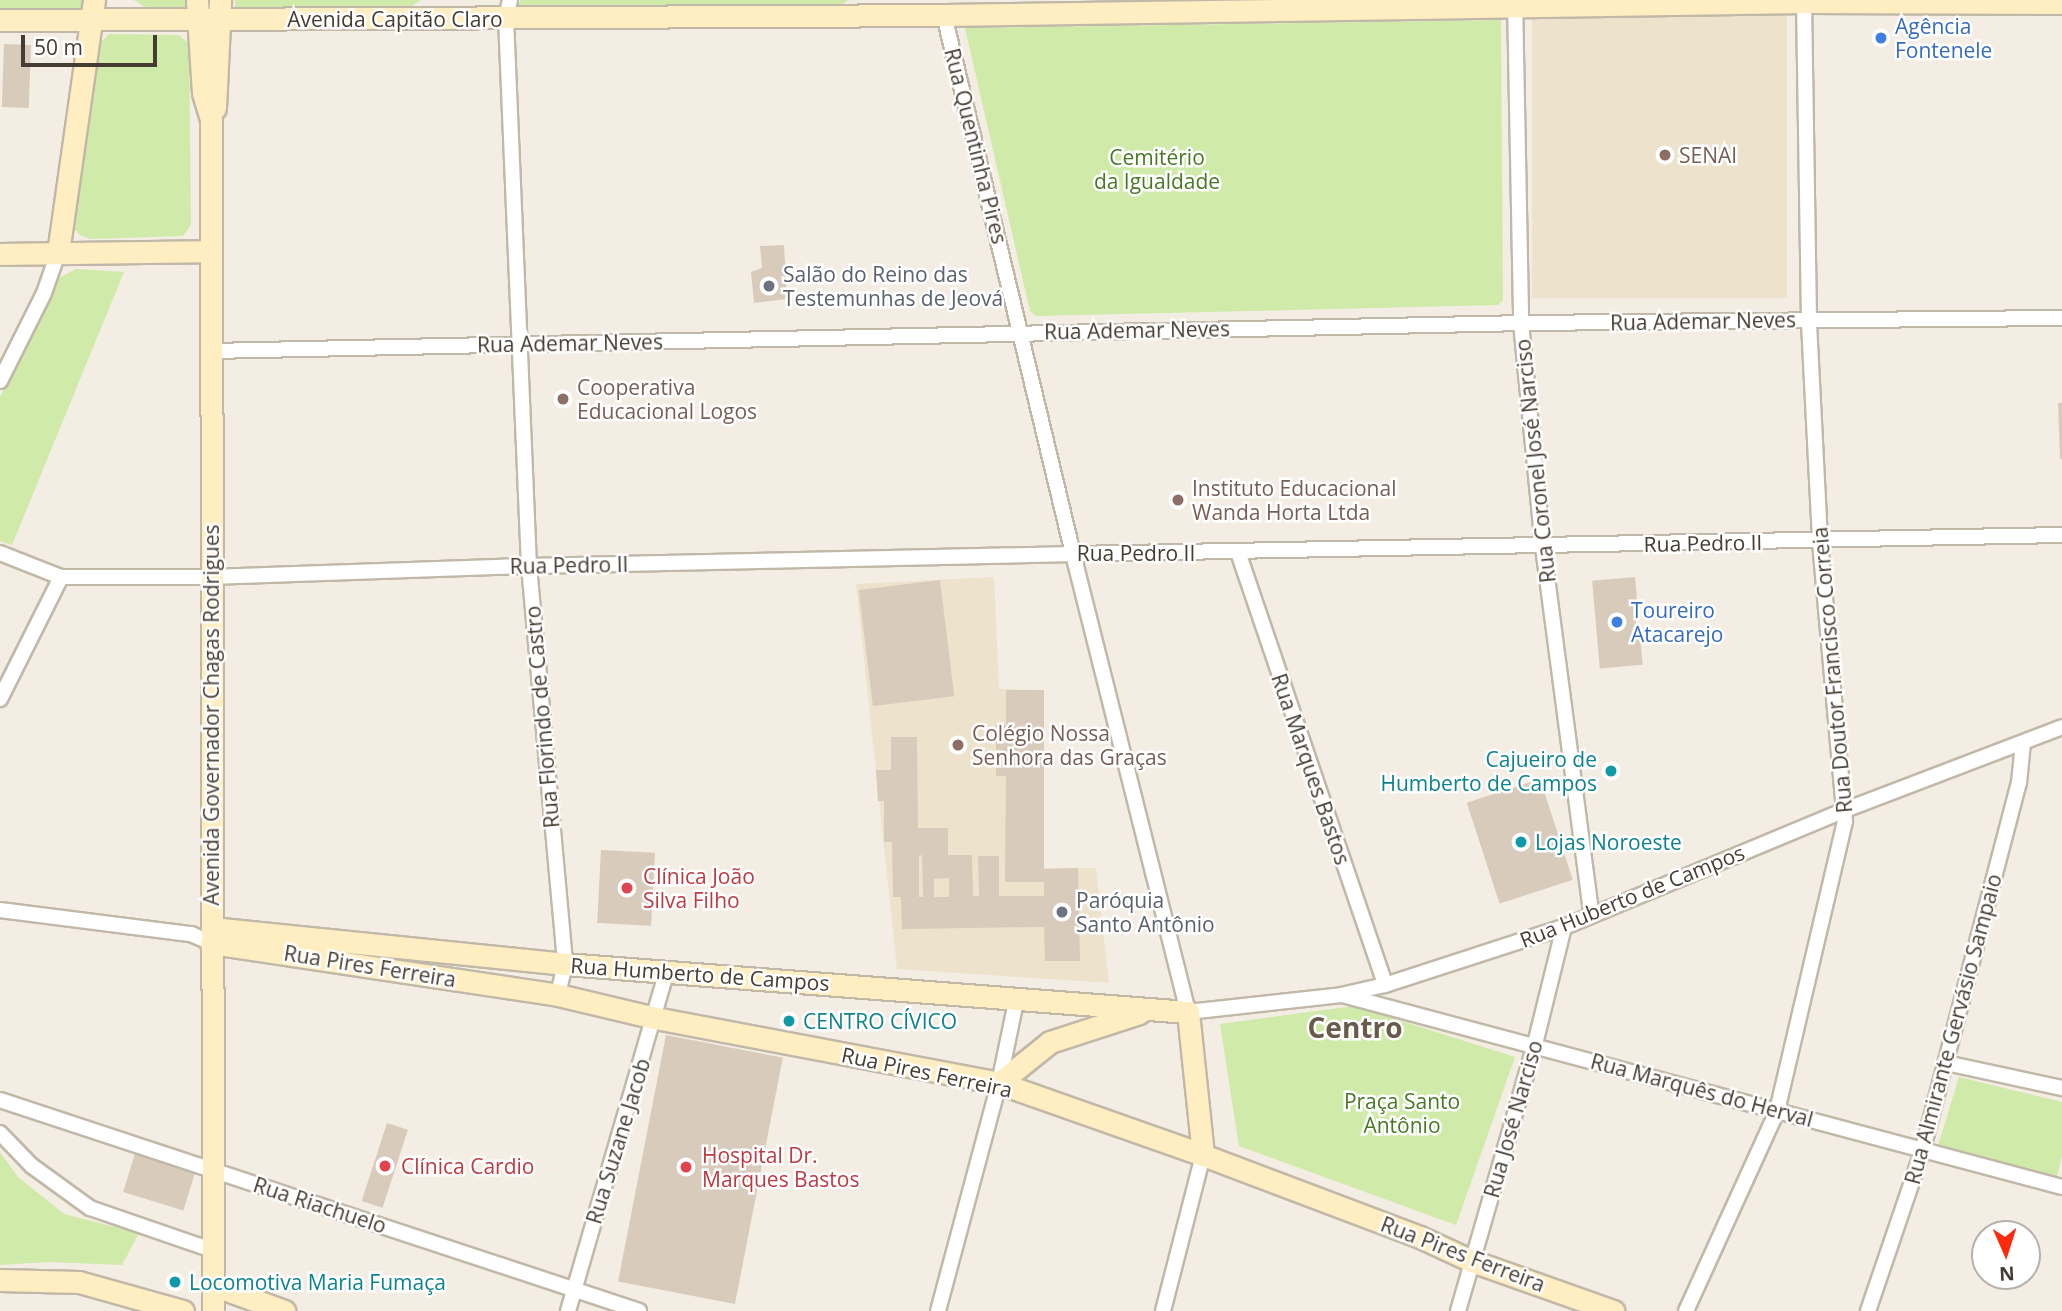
<!DOCTYPE html>
<meta charset="utf-8">
<style>
body{margin:0}
#map{position:relative;width:2062px;height:1311px;overflow:hidden;background:#f3ede3;font-family:"Open Sans",sans-serif}
div>[style]{position:absolute}
.education>*{inset:0;background:#ede2cc;transform-origin:0 0}
.green>*{inset:0;background:#cfeaa9;transform-origin:0 0}
.building>*{inset:0;background:#d8cbbb;transform-origin:0 0}
.roads{filter:drop-shadow(2px 0 #c1b8a8) drop-shadow(-2px 0 #c1b8a8) drop-shadow(0 2px #c1b8a8) drop-shadow(0 -2px #c1b8a8)}
.street>*{height:14px;margin:-7px;padding:0 7px;transform-origin:7px;border-radius:7px;background:#fff}
.secondary>*{height:21px;margin:-10.5px;padding:0 10.5px;transform-origin:10.5px;border-radius:10.5px;background:#ffeec1}
.dots>*{width:19px;height:19px;translate:-50% -50%;box-sizing:border-box;border:4px solid #fff;border-radius:50%}
span{translate:-50% -50%;white-space:nowrap;text-align:center;line-height:1.15;-webkit-text-stroke:5px #fff;paint-order:stroke}
.street-label{font-size:21px;color:#453d33}
.shop-label{font-size:21px;color:#366cbe}
.left{translate:0 -50%;text-align:left}
.education-label{font-size:21px;color:#785e54}
.park-label{font-size:21px;color:#477924}
.worship-label{font-size:21px;color:#5b616d}
.culture-label{font-size:21px;color:#0d838f}
.right{translate:-100% -50%;text-align:right}
.health-label{font-size:21px;color:#be3a42}
.district-label{font-size:28px;color:#685b4a;font-weight:700}
.north{position:absolute;left:1971px;top:1220px;width:70px;height:70px;box-sizing:border-box;background:#fff;border:2px solid #b5b1ad;border-radius:50%;rotate:177deg;font-size:19px;font-weight:700;line-height:28px;text-align:center;color:#453d33}
.north::after{content:'';display:block;margin:auto;width:24px;height:32px;background:#ff290e;clip-path:polygon(50% 0,100% 100%,50% 72%,0 100%)}
.scale{position:absolute;left:21px;top:35px;width:136px;height:32px;box-sizing:border-box;border:4px solid #453d33;border-top:0;padding-left:9px;font-size:21px;line-height:24px;white-space:nowrap;color:#453d33;-webkit-text-stroke:5px #fff;paint-order:stroke}
</style>
<div id="map">
<div class="education">
<div style="left:1532px;top:16px;width:255px;height:282px"></div>
<div style="clip-path:polygon(994px 577px,999px 689px,1044px 690px,1044px 868px,1096px 868px,1109px 983px,897px 969px,856px 584px)"></div>
</div>
<div class="green">
<div style="left:0;top:0;width:81px;height:8px"></div>
<div style="clip-path:polygon(134px 0,190px 0,190px 10px,148px 9px)"></div>
<div style="clip-path:polygon(235px 0,421px 0,410px 7px,235px 8px)"></div>
<div style="clip-path:polygon(521px 0,849px 0,839px 6px,516px 7px)"></div>
<div style="clip-path:polygon(1501px 20px,1503px 300px,1498px 305px,1036px 316px,1030px 311px,965px 28px)"></div>
<div style="clip-path:polygon(109px 34px,179px 35px,189px 44px,191px 225px,183px 236px,91px 239px,80px 235px,72px 226px,100px 43px)"></div>
<div style="clip-path:polygon(76px 269px,124px 272px,12px 545px,0 541px,0 397px,59px 278px)"></div>
<div style="clip-path:polygon(1354px 1006px,1515px 1057px,1456px 1225px,1239px 1146px,1220px 1024px)"></div>
<div style="clip-path:polygon(1959px 1077px,2062px 1102px,2062px 1155px,2056px 1180px,1937px 1149px)"></div>
<div style="clip-path:polygon(0 1152px,18px 1177px,64px 1214px,139px 1233px,122px 1265px,49px 1262px,0 1265px)"></div>
</div>
<div class="building">
<div style="left:4px;top:44px;width:27px;height:63px;rotate:2deg"></div>
<div style="clip-path:polygon(784px 245px,787px 299px,754px 303px,751px 272px,762px 268px,760px 246px)"></div>
<div style="clip-path:polygon(2058px 403px,2062px 403px,2062px 459px,2060px 459px)"></div>
<div style="left:1635px;top:577px;width:88px;height:43px;rotate:85deg"></div>
<div style="left:940px;top:580px;width:117px;height:82px;rotate:83deg"></div>
<div style="clip-path:polygon(evenodd,1006px 690px,1044px 690px,1044px 869px,1078px 868px,1080px 961px,1045px 961px,1044px 927px,902px 929px,901px 897px,893px 897px,892px 842px,884px 842px,884px 801px,878px 801px,876px 770px,891px 770px,891px 737px,917px 737px,918px 828px,948px 828px,948px 855px,972px 855px,973px 896px,979px 896px,978px 856px,999px 856px,999px 896px,1044px 896px,1044px 882px,1005px 882px,1006px 776px,996px 776px,996px 725px,1006px 725px,1006px 690px,922px 855px,923px 897px,919px 897px,919px 856px,922px 855px,1006px 690px,949px 878px,949px 897px,934px 897px,934px 879px,949px 878px)"></div>
<div style="left:1540px;top:779px;width:106px;height:77px;rotate:72deg"></div>
<div style="left:601px;top:850px;width:54px;height:73px;rotate:3deg"></div>
<div style="left:666px;top:1035px;width:119px;height:251px;rotate:11deg"></div>
<div style="left:387px;top:1123px;width:22px;height:82px;rotate:18deg"></div>
<div style="left:136px;top:1150px;width:63px;height:44px;rotate:17deg"></div>
</div>
<div class="roads">
<div class="street">
<div style="left:510px;top:0;width:18px;rotate:103deg"></div>
<div style="left:506px;top:18px;width:548px;rotate:87.6deg"></div>
<div style="left:529px;top:566px;width:400px;rotate:84.8deg"></div>
<div style="left:565px;top:964px;width:32px;rotate:103deg"></div>
<div style="left:1515px;top:0;width:323px;rotate:88.9deg"></div>
<div style="left:1521px;top:323px;width:225px;rotate:84.4deg"></div>
<div style="left:1543px;top:547px;width:370px;rotate:82.5deg"></div>
<div style="left:944px;top:15px;width:554px;rotate:76.54deg"></div>
<div style="left:1073px;top:554px;width:472px;rotate:75.9deg"></div>
<div style="left:1188px;top:1012px;width:154px;rotate:-6.3deg"></div>
<div style="left:1341px;top:995px;width:45px;rotate:-12.8deg"></div>
<div style="left:1385px;top:985px;width:188px;rotate:-18deg"></div>
<div style="left:1564px;top:927px;width:304px;rotate:-22.6deg"></div>
<div style="left:1845px;top:810px;width:232px;rotate:-20.9deg"></div>
<div style="left:211px;top:351px;width:1310px;rotate:-1.22deg"></div>
<div style="left:1521px;top:323px;width:541px;rotate:-0.53deg"></div>
<div style="left:0;top:381px;width:98px;rotate:-63.4deg"></div>
<div style="left:44px;top:293px;width:42px;rotate:-70.7deg"></div>
<div style="left:1238px;top:552px;width:457px;rotate:71.2deg"></div>
<div style="left:0;top:553px;width:66px;rotate:21.5deg"></div>
<div style="left:61px;top:577px;width:149px"></div>
<div style="left:210px;top:577px;width:319px;rotate:-2deg"></div>
<div style="left:529px;top:566px;width:544px;rotate:-1.26deg"></div>
<div style="left:1073px;top:554px;width:989px;rotate:-1.1deg"></div>
<div style="left:0;top:699px;width:136px;rotate:-63.4deg"></div>
<div style="left:0;top:910px;width:193px;rotate:7.2deg"></div>
<div style="left:191px;top:934px;width:22px;rotate:24deg"></div>
<div style="left:1346px;top:996px;width:741px;rotate:14.94deg"></div>
<div style="left:1946px;top:1063px;width:119px;rotate:12.2deg"></div>
<div style="left:0;top:1100px;width:673px;rotate:18.27deg"></div>
<div style="left:0;top:1133px;width:46px;rotate:45.9deg"></div>
<div style="left:32px;top:1166px;width:72px;rotate:35.9deg"></div>
<div style="left:90px;top:1208px;width:129px;rotate:19deg"></div>
<div style="left:568px;top:1311px;width:354px;rotate:-73.8deg"></div>
<div style="left:938px;top:1311px;width:236px;rotate:-75deg"></div>
<div style="left:999px;top:1083px;width:88px;rotate:-78.2deg"></div>
<div style="left:1163px;top:1311px;width:161px;rotate:-75.6deg"></div>
<div style="left:1458px;top:1311px;width:278px;rotate:-73.9deg"></div>
<div style="left:1535px;top:1044px;width:121px;rotate:-76.1deg"></div>
<div style="left:1686px;top:1311px;width:220px;rotate:-65.5deg"></div>
<div style="left:1777px;top:1111px;width:297px;rotate:-76.8deg"></div>
<div style="left:1845px;top:822px;width:283px;rotate:-95.1deg"></div>
<div style="left:1820px;top:540px;width:220px;rotate:-92.9deg"></div>
<div style="left:1809px;top:320px;width:320px;rotate:-90.9deg"></div>
<div style="left:1868px;top:1311px;width:168px;rotate:-71.2deg"></div>
<div style="left:1922px;top:1152px;width:382px;rotate:-75.3deg"></div>
<div style="left:2019px;top:783px;width:40px;rotate:-84.3deg"></div>
</div>
<div class="secondary">
<div style="left:197px;top:0;width:93px;rotate:86.3deg"></div>
<div style="left:203px;top:93px;width:27px;rotate:73deg"></div>
<div style="left:211px;top:119px;width:1192px;rotate:89.9deg"></div>
<div style="left:0;top:20px;width:944px;rotate:-0.3deg"></div>
<div style="left:944px;top:15px;width:860px;rotate:-0.87deg"></div>
<div style="left:1804px;top:2px;width:258px;rotate:0.2deg"></div>
<div style="left:215px;top:108px;width:108px;rotate:-87.3deg"></div>
<div style="left:58px;top:253px;width:256px;rotate:-81.9deg"></div>
<div style="left:0;top:254px;width:211px;rotate:-0.8deg"></div>
<div style="left:212px;top:928px;width:355px;rotate:5.8deg"></div>
<div style="left:565px;top:964px;width:625px;rotate:4.41deg"></div>
<div style="left:1188px;top:1012px;width:144px;rotate:84deg"></div>
<div style="left:211px;top:943px;width:351px;rotate:8.5deg"></div>
<div style="left:558px;top:995px;width:100px;rotate:13.3deg"></div>
<div style="left:655px;top:1018px;width:350px;rotate:10.7deg"></div>
<div style="left:999px;top:1083px;width:216px;rotate:19.4deg"></div>
<div style="left:1203px;top:1155px;width:232px;rotate:20.7deg"></div>
<div style="left:1420px;top:1237px;width:57px;rotate:24.8deg"></div>
<div style="left:1472px;top:1261px;width:150px;rotate:19.5deg"></div>
<div style="left:999px;top:1083px;width:65px;rotate:-38.8deg"></div>
<div style="left:1050px;top:1042px;width:94px;rotate:-18deg"></div>
<div style="left:0;top:1280px;width:79px;rotate:1.5deg"></div>
<div style="left:79px;top:1282px;width:108px;rotate:15.6deg"></div>
<div style="left:213px;top:1285px;width:76px;rotate:20.1deg"></div>
</div>
</div>
<div class="dots">
<div style="left:1881px;top:38px;background:#3f7fe0"></div>
<div style="left:1665px;top:155px;background:#8d6e63"></div>
<div style="left:769px;top:286px;background:#6b7280"></div>
<div style="left:563px;top:399px;background:#8d6e63"></div>
<div style="left:1178px;top:500px;background:#8d6e63"></div>
<div style="left:1617px;top:622px;background:#3f7fe0"></div>
<div style="left:958px;top:745px;background:#8d6e63"></div>
<div style="left:1611px;top:771px;background:#0f9aa8"></div>
<div style="left:1521px;top:842px;background:#0f9aa8"></div>
<div style="left:627px;top:888px;background:#e0444e"></div>
<div style="left:1062px;top:912px;background:#6b7280"></div>
<div style="left:789px;top:1021px;background:#0f9aa8"></div>
<div style="left:385px;top:1166px;background:#e0444e"></div>
<div style="left:686px;top:1167px;background:#e0444e"></div>
<div style="left:175px;top:1282px;background:#0f9aa8"></div>
</div>
<div class="street-label">
<span style="left:395px;top:19px">Avenida Capitão Claro</span>
<span style="left:976px;top:146px;rotate:76deg">Rua Quentinha Pires</span>
<span style="left:1703px;top:321px;rotate:-1deg">Rua Ademar Neves</span>
<span style="left:1137px;top:330px;rotate:-1deg">Rua Ademar Neves</span>
<span style="left:570px;top:343px;rotate:-1deg">Rua Ademar Neves</span>
<span style="left:1535px;top:461px;rotate:-96deg">Rua Coronel José Narciso</span>
<span style="left:1703px;top:543px;rotate:-1deg">Rua Pedro II</span>
<span style="left:1136px;top:553px">Rua Pedro II</span>
<span style="left:569px;top:565px;rotate:-1deg">Rua Pedro II</span>
<span style="left:1832px;top:670px;rotate:-95deg">Rua Doutor Francisco Correia</span>
<span style="left:211px;top:715px;rotate:-90deg">Avenida Governador Chagas Rodrigues</span>
<span style="left:542px;top:717px;rotate:-95deg">Rua Florindo de Castro</span>
<span style="left:1311px;top:769px;rotate:71deg">Rua Marques Bastos</span>
<span style="left:1632px;top:896px;rotate:-22deg">Rua Huberto de Campos</span>
<span style="left:370px;top:966px;rotate:9deg">Rua Pires Ferreira</span>
<span style="left:700px;top:974px;rotate:4deg">Rua Humberto de Campos</span>
<span style="left:1953px;top:1029px;rotate:-75deg">Rua Almirante Gervásio Sampaio</span>
<span style="left:927px;top:1072px;rotate:12deg">Rua Pires Ferreira</span>
<span style="left:1702px;top:1090px;rotate:15deg">Rua Marquês do Herval</span>
<span style="left:1513px;top:1119px;rotate:-74deg">Rua José Narciso</span>
<span style="left:618px;top:1141px;rotate:-73deg">Rua Suzane Jacob</span>
<span style="left:320px;top:1205px;rotate:18deg">Rua Riachuelo</span>
<span style="left:1463px;top:1254px;rotate:21deg">Rua Pires Ferreira</span>
</div>
<div class="shop-label">
<span class="left" style="left:1895px;top:38px">Agência<br>Fontenele</span>
<span class="left" style="left:1631px;top:622px">Toureiro<br>Atacarejo</span>
</div>
<div class="education-label">
<span class="left" style="left:1679px;top:155px">SENAI</span>
<span class="left" style="left:577px;top:399px">Cooperativa<br>Educacional Logos</span>
<span class="left" style="left:1192px;top:500px">Instituto Educacional<br>Wanda Horta Ltda</span>
<span class="left" style="left:972px;top:745px">Colégio Nossa<br>Senhora das Graças</span>
</div>
<div class="park-label">
<span style="left:1157px;top:169px">Cemitério<br>da Igualdade</span>
<span style="left:1402px;top:1113px">Praça Santo<br>Antônio</span>
</div>
<div class="worship-label">
<span class="left" style="left:783px;top:286px">Salão do Reino das<br>Testemunhas de Jeová</span>
<span class="left" style="left:1076px;top:912px">Paróquia<br>Santo Antônio</span>
</div>
<div class="culture-label">
<span class="right" style="left:1597px;top:771px">Cajueiro de<br>Humberto de Campos</span>
<span class="left" style="left:1535px;top:842px">Lojas Noroeste</span>
<span class="left" style="left:803px;top:1021px">CENTRO CÍVICO</span>
<span class="left" style="left:189px;top:1282px">Locomotiva Maria Fumaça</span>
</div>
<div class="health-label">
<span class="left" style="left:643px;top:888px">Clínica João<br>Silva Filho</span>
<span class="left" style="left:702px;top:1167px">Hospital Dr.<br>Marques Bastos</span>
<span class="left" style="left:401px;top:1166px">Clínica Cardio</span>
</div>
<div class="district-label">
<span style="left:1355px;top:1027px">Centro</span>
</div>
<div class="north">N</div>
<div class="scale">50 m</div>
</div>
